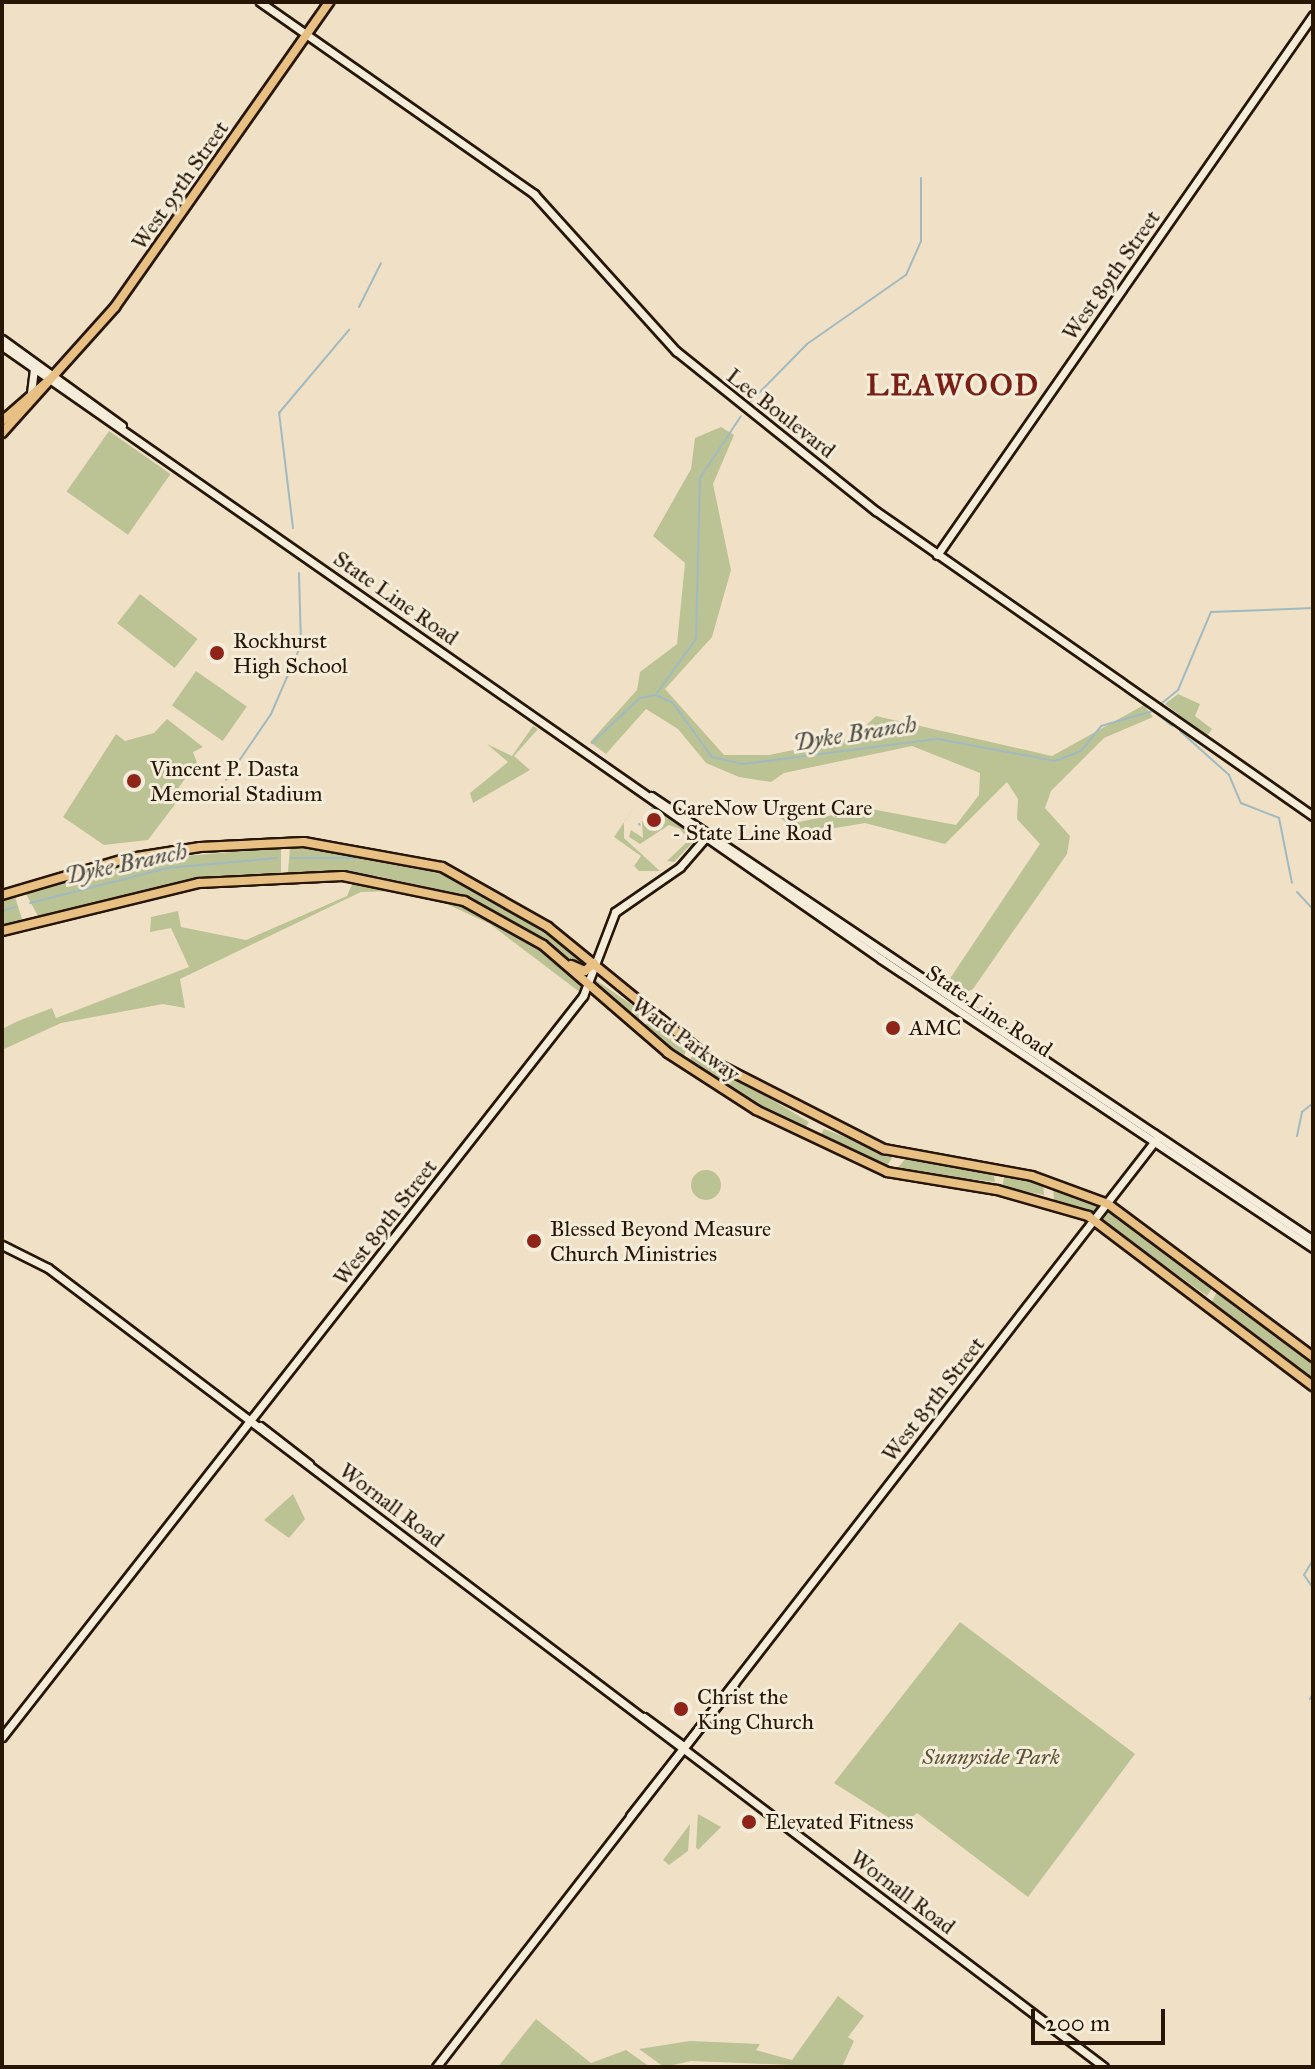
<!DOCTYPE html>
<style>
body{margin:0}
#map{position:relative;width:1315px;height:2069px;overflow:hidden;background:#f0e1c6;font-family:"IM FELL Great Primer",serif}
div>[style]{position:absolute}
.green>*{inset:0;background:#bbc294;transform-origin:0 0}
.round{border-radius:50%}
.stream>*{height:2px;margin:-1px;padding:0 1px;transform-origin:1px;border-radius:1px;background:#a0bac0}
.roads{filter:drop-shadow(2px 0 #271604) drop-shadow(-2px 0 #271604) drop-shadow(0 2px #271604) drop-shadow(0 -2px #271604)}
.secondary>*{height:7px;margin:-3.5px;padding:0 3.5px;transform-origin:3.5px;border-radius:3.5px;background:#f5ecda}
.primary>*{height:8px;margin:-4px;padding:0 4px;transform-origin:4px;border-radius:4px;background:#e8c083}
.dots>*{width:22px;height:22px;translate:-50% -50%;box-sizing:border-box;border:4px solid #f5ecda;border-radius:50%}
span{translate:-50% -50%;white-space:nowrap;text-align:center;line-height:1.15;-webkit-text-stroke:6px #f5ecda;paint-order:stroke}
.street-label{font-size:22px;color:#271604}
.poi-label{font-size:22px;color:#271604}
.left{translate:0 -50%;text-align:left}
.park-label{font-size:22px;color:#5b5236;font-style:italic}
.water-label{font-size:24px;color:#514f46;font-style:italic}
.district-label{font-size:30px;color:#7a1f14;font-weight:700;letter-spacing:2px}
.frame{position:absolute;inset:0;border:4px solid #271604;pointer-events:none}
.scale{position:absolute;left:1031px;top:2009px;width:134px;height:36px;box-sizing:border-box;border:4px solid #271604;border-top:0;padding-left:10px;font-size:24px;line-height:28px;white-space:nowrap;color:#271604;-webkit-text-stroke:6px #f5ecda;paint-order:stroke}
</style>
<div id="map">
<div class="green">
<div style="clip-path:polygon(721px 427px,734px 435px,713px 484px,731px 570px,712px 637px,665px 689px,724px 755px,769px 755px,853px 738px,876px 716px,1052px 756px,1144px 705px,1153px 717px,1104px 738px,1051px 791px,1045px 808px,1070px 836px,1067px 854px,973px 989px,962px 994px,949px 980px,1040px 844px,1017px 819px,1018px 799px,1007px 782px,945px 844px,865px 823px,800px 834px,771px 810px,799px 822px,866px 808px,956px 825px,979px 795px,980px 773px,912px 746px,784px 773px,771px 782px,739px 777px,706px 763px,678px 729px,646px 709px,606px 754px,590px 742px,637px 690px,640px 672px,677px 644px,685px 563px,653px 536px,691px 469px,695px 438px)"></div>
<div style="left:109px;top:431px;width:75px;height:74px;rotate:35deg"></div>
<div style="left:140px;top:594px;width:73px;height:37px;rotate:38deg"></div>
<div style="left:196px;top:671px;width:62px;height:42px;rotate:35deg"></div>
<div style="clip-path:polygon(1178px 694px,1200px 704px,1195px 716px,1212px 729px,1207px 736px,1165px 704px)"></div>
<div style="clip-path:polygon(167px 719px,203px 747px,193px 752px,197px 763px,179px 787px,179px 799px,148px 840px,104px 845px,63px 817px,116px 734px,125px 741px,154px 733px)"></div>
<div style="clip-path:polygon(533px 726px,538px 729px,514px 756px,530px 770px,473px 803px,470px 793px,508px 762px,487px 744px,512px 756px)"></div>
<div style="clip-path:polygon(640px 799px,624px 822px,624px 838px,660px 871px,639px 871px,634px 866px,641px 856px,614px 837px)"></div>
<div style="clip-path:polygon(650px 804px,695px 835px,696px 840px,690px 848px,683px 857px,675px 863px,674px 864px,685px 854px,695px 840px,674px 862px,667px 861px,689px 840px,680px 829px,669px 825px,640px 844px,629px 837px,631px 830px,643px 838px,642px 821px,658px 830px,664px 820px,648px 813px,652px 807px,683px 827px)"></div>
<div style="clip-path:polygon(281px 848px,281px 875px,166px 885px,38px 916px,26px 894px,125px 861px)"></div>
<div style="clip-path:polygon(330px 848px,448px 873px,548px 930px,587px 964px,576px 967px,513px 922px,444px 891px,377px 876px,288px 872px,290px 847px)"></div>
<div style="clip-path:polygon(354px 880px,461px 903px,542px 950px,582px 984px,581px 993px,490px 924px,447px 904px,399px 891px,361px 892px,180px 979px,185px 1008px,163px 1004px,61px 1023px,2px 1050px,2px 1029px,18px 1021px,52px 1008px,56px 1018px,189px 967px,171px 928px,150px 932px,151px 917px,178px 911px,181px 927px,246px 940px,347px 896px)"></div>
<div style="clip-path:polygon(15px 897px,22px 919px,2px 928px,2px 898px)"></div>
<div style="clip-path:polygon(596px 980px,642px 1012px,637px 1022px,593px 985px)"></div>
<div style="clip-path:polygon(652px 1018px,687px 1046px,684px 1057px,642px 1028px)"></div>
<div style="left:694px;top:1053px;width:134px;height:12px;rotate:31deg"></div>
<div style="clip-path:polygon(824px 1129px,887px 1153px,892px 1158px,886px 1167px,819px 1137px)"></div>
<div style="clip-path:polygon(906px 1158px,993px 1171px,995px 1182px,896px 1170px)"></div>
<div class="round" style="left:691px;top:1170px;width:30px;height:30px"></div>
<div style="clip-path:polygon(1005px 1173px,1043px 1182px,1044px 1195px,1002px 1187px)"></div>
<div style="clip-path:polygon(1053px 1188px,1098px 1203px,1098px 1206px,1090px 1214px,1054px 1201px)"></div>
<div style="clip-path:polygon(1109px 1209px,1213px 1287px,1207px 1296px,1102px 1221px)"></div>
<div style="clip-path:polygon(1218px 1290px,1313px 1359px,1313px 1381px,1211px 1303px)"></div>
<div style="clip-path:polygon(293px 1494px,305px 1519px,289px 1538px,264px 1520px)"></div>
<div style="clip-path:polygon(960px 1622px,1135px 1754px,1028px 1897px,917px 1813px,902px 1826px,834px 1783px)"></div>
<div style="clip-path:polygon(698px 1814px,721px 1827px,698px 1850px,696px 1847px)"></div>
<div style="clip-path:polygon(690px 1824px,688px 1851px,669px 1865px,663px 1860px)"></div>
<div style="clip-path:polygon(838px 1996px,864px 2016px,848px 2037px,854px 2041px,842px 2067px,691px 2061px,664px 2067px,639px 2049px,690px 2041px,760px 2044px,756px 2050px,792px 2060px)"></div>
<div style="clip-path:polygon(536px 2019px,591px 2063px,626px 2050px,650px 2067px,498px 2067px)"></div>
</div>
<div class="stream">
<div style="left:359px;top:307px;width:49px;rotate:-63.4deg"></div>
<div style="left:751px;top:401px;width:80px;rotate:-45.5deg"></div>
<div style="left:807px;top:344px;width:121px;rotate:-34.9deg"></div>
<div style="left:906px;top:275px;width:37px;rotate:-66deg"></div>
<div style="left:921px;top:241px;width:63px;rotate:-90deg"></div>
<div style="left:293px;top:528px;width:116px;rotate:-96.9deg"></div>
<div style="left:279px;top:413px;width:109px;rotate:-49.9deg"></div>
<div style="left:657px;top:693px;width:67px;rotate:-54.2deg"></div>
<div style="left:696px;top:639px;width:161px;rotate:-88.6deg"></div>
<div style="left:700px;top:478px;width:74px;rotate:-56.5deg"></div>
<div style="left:1162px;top:703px;width:21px;rotate:-39deg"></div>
<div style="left:1178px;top:690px;width:85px;rotate:-67.1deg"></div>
<div style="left:1211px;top:612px;width:102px;rotate:-2.2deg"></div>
<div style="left:1180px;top:731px;width:66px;rotate:41.9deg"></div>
<div style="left:1229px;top:775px;width:30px;rotate:67deg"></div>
<div style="left:1241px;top:803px;width:41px;rotate:21.5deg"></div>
<div style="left:1279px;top:818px;width:66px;rotate:78.7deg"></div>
<div style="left:592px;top:743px;width:66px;rotate:-43.2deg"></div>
<div style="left:640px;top:698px;width:16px;rotate:-11deg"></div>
<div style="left:656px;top:695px;width:19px;rotate:25deg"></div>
<div style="left:673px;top:703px;width:67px;rotate:54.2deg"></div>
<div style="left:712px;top:757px;width:31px;rotate:13deg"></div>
<div style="left:742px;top:764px;width:198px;rotate:-7.3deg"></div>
<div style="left:938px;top:739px;width:119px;rotate:10.6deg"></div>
<div style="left:1055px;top:761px;width:28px;rotate:-21deg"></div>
<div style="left:1081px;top:751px;width:32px;rotate:-51deg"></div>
<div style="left:1101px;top:726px;width:54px;rotate:-16.1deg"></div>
<div style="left:1153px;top:711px;width:24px;rotate:38deg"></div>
<div style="left:226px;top:780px;width:80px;rotate:-55.7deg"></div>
<div style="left:271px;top:714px;width:75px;rotate:-66.5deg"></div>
<div style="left:301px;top:645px;width:72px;rotate:-91.6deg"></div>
<div style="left:639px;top:824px;width:1px;rotate:45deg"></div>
<div style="left:291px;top:858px;width:81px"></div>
<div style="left:1297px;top:892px;width:23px;rotate:47deg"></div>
<div style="left:30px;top:903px;width:141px;rotate:-14.3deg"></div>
<div style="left:167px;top:868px;width:110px;rotate:-5.2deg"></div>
<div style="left:2px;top:911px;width:14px;rotate:-17deg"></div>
<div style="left:1313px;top:925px;width:19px;rotate:90deg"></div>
<div style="left:1297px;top:1136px;width:25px;rotate:-78deg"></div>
<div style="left:1302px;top:1112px;width:14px;rotate:-39deg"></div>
<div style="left:1313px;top:1560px;width:17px;rotate:121deg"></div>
<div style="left:1304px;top:1575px;width:16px;rotate:55deg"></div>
<div style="left:1310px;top:1699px;width:7px;rotate:-63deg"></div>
<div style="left:1313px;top:1737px;width:22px;rotate:90deg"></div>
</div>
<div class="roads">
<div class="secondary">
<div style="left:260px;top:2px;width:335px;rotate:35deg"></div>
<div style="left:534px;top:194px;width:212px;rotate:47.9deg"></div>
<div style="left:676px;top:351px;width:256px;rotate:38.7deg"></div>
<div style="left:876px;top:511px;width:533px;rotate:34.91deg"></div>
<div style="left:2px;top:339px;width:148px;rotate:35.9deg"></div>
<div style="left:2px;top:346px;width:1072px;rotate:34.89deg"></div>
<div style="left:881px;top:959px;width:520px;rotate:33.78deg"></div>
<div style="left:31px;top:393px;width:24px;rotate:-83deg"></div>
<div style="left:937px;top:555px;width:658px;rotate:-55.15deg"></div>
<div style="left:651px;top:796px;width:797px;rotate:33.85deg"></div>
<div style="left:2px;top:1245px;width:51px;rotate:26.6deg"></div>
<div style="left:48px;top:1268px;width:1324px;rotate:37.11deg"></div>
<div style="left:260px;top:1426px;width:62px;rotate:37.8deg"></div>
<div style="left:644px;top:1717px;width:47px;rotate:36.4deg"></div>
<div style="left:2px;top:1737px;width:942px;rotate:-51.9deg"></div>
<div style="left:583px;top:996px;width:90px;rotate:-69.1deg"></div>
<div style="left:615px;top:912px;width:79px;rotate:-34.7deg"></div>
<div style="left:680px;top:867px;width:38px;rotate:-49deg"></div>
<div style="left:630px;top:1816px;width:170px;rotate:-51.9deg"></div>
<div style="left:436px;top:2067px;width:1176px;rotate:-52.18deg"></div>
</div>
<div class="primary">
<div style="left:2px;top:421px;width:62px;rotate:-41.1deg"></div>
<div style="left:2px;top:433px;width:169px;rotate:-48.1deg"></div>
<div style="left:115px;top:307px;width:373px;rotate:-54.9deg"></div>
<div style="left:2px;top:895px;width:127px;rotate:-16.4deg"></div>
<div style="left:124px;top:859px;width:77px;rotate:-9deg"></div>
<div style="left:200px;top:847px;width:104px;rotate:-2.8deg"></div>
<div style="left:304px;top:842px;width:140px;rotate:10.3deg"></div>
<div style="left:442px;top:867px;width:122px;rotate:29.5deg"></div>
<div style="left:548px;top:927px;width:215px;rotate:39.2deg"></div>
<div style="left:715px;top:1063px;width:190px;rotate:27deg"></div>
<div style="left:884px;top:1149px;width:150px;rotate:10.3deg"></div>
<div style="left:1032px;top:1176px;width:81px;rotate:20.2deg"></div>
<div style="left:1108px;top:1204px;width:256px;rotate:36.7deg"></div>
<div style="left:2px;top:931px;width:203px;rotate:-13.7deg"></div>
<div style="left:199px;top:883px;width:144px;rotate:-2.8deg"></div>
<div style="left:343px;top:876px;width:124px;rotate:11.7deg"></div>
<div style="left:464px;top:901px;width:90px;rotate:29.1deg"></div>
<div style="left:543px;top:945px;width:165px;rotate:40.8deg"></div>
<div style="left:668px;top:1053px;width:105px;rotate:32.9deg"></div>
<div style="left:756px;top:1110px;width:145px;rotate:25.3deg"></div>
<div style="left:887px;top:1172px;width:111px;rotate:9.3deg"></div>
<div style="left:997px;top:1190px;width:95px;rotate:15.9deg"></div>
<div style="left:1088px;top:1216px;width:282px;rotate:37.1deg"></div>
<div style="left:571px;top:965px;width:15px;rotate:23deg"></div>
<div style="left:585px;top:971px;width:12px;rotate:-42deg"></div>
</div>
</div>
<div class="dots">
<div style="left:217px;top:653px;background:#8f2418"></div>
<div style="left:134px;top:781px;background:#8f2418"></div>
<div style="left:654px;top:820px;background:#8f2418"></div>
<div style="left:893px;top:1028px;background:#8f2418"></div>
<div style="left:534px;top:1241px;background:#8f2418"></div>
<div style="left:681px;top:1709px;background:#8f2418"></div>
<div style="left:749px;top:1822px;background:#8f2418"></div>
</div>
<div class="street-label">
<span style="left:180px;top:185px;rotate:-55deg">West 95th Street</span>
<span style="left:1111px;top:275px;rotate:-55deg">West 89th Street</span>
<span style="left:781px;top:413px;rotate:38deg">Lee Boulevard</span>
<span style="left:396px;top:598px;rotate:35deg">State Line Road</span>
<span style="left:989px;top:1011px;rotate:34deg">State Line Road</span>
<span style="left:686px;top:1039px;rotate:36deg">Ward Parkway</span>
<span style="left:385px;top:1222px;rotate:-52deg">West 89th Street</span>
<span style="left:933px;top:1399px;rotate:-52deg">West 85th Street</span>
<span style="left:392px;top:1505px;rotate:37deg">Wornall Road</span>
<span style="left:903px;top:1892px;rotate:37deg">Wornall Road</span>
</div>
<div class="poi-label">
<span class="left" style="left:233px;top:653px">Rockhurst<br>High School</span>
<span class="left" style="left:150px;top:781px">Vincent P. Dasta<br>Memorial Stadium</span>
<span class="left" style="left:672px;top:820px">CareNow Urgent Care<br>- State Line Road</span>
<span class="left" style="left:909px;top:1028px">AMC</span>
<span class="left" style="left:550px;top:1241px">Blessed Beyond Measure<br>Church Ministries</span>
<span class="left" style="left:697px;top:1709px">Christ the<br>King Church</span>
<span class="left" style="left:765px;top:1822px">Elevated Fitness</span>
</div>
<div class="park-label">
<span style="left:991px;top:1757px">Sunnyside Park</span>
</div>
<div class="water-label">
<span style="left:855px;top:734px;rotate:-9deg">Dyke Branch</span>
<span style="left:126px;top:864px;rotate:-12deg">Dyke Branch</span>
</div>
<div class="district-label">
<span style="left:953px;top:385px">LEAWOOD</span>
</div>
<div class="frame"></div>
<div class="scale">200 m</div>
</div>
